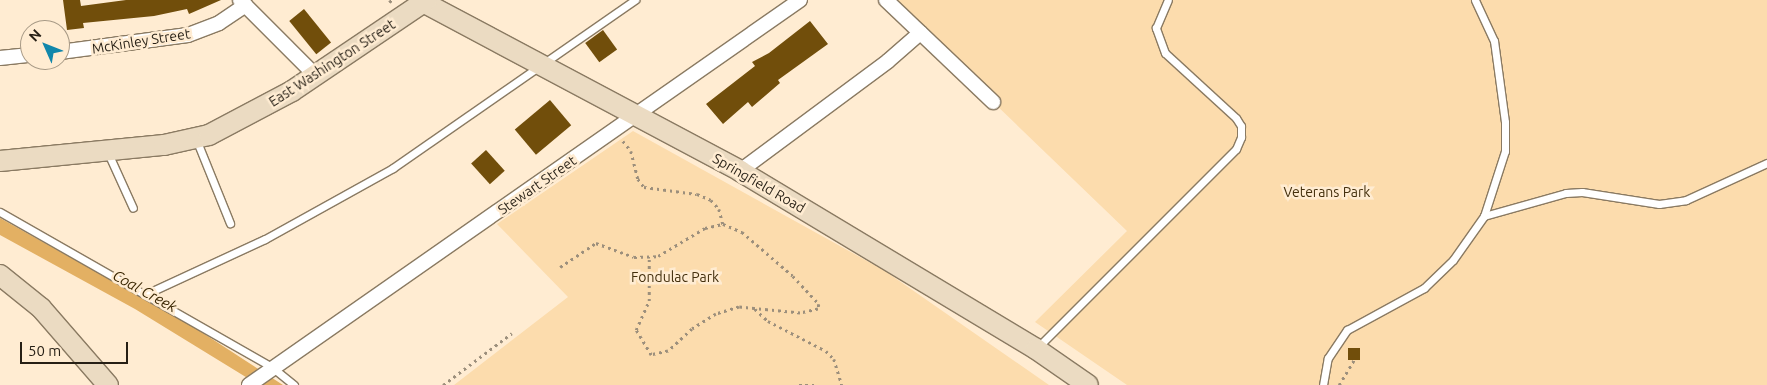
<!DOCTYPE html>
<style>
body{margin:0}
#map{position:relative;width:1767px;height:385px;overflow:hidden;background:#ffecd2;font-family:Ubuntu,sans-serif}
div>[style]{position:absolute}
.green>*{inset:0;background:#fcdcad}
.water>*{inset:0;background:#e3b063}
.building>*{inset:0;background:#714e0b;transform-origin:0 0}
.path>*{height:2.5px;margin-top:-1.25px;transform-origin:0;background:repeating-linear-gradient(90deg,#9c8f7c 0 2.5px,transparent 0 6.5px)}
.roads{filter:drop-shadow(1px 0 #8a7a62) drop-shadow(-1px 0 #8a7a62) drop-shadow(0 1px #8a7a62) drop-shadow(0 -1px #8a7a62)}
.lane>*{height:7px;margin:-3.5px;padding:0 3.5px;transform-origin:3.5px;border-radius:3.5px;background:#fff}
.street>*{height:14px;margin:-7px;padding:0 7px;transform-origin:7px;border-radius:7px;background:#fff}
.secondary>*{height:20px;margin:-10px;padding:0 10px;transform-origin:10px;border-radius:10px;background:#ebdbc2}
span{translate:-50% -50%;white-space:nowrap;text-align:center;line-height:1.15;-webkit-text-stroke:5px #ffecd2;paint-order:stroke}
.street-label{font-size:14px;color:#261f15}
.park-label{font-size:14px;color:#44300e}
.water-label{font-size:15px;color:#3c2804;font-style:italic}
.north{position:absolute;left:20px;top:20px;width:50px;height:50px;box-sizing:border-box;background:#ffecd2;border:1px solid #a89a86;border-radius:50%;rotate:314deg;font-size:14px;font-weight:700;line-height:20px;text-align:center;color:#261f15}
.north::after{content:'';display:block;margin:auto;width:18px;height:22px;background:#1187ab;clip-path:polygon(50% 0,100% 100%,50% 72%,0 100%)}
.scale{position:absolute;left:20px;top:342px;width:108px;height:22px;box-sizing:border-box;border:2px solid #261f15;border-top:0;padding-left:6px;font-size:15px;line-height:18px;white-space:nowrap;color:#261f15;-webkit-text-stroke:4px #ffecd2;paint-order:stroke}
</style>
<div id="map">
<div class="green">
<div style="clip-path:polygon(887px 0,1767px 0,1767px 385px,1127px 385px,1035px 322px,1127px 231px)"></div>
<div style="clip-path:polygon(633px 131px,885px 271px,1049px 385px,454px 385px,568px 297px,497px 224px)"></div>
</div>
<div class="water">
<div style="clip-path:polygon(0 218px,186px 322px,283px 385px,259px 385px,135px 309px,0 235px)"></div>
</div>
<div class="building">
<div style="clip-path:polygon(63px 0,80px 0,81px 6px,126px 0,221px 0,189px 14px,187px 9px,154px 16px,83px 23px,84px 28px,67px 30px)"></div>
<div style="left:304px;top:9px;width:43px;height:19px;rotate:51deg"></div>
<div style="clip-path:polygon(810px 21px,828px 44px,778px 80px,780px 83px,752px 107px,748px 102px,723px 124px,706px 104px,755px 66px,752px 62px,769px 53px)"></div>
<div style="left:603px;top:30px;width:24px;height:22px;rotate:54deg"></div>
<div style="left:550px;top:100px;width:33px;height:46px;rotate:50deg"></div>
<div style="left:486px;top:150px;width:28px;height:20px;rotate:48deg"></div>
<div style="left:1348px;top:348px;width:12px;height:12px"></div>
</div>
<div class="path">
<div style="left:389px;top:2px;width:4px;rotate:-34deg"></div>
<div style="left:623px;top:141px;width:13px;rotate:51deg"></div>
<div style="left:631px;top:151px;width:29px;rotate:76deg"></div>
<div style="left:638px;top:179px;width:10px;rotate:53deg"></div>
<div style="left:644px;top:187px;width:53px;rotate:7.5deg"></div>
<div style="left:697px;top:194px;width:15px;rotate:23deg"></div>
<div style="left:711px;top:200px;width:12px;rotate:48deg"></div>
<div style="left:719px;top:209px;width:16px;rotate:75deg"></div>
<div style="left:560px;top:267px;width:43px;rotate:-33.7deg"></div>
<div style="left:596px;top:243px;width:40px;rotate:20.2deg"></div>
<div style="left:634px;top:257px;width:24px;rotate:-2deg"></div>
<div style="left:658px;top:256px;width:55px;rotate:-30.8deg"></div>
<div style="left:705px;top:228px;width:18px;rotate:-13deg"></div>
<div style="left:723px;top:224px;width:21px;rotate:23deg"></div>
<div style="left:742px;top:232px;width:67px;rotate:40.8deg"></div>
<div style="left:793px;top:276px;width:38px;rotate:47deg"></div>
<div style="left:819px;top:304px;width:5px;rotate:101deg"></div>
<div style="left:818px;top:309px;width:18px;rotate:167deg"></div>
<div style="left:800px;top:313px;width:61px;rotate:-174.4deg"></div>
<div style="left:739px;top:307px;width:24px;rotate:163deg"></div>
<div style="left:716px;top:314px;width:28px;rotate:148deg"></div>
<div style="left:692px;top:329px;width:33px;rotate:137deg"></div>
<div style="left:668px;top:351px;width:17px;rotate:167deg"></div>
<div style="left:651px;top:355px;width:29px;rotate:-121deg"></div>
<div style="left:636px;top:330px;width:32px;rotate:-66deg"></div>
<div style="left:649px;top:301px;width:43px;rotate:-90deg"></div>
<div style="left:755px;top:309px;width:18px;rotate:43deg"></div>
<div style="left:768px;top:321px;width:65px;rotate:27.3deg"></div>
<div style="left:826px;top:351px;width:11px;rotate:45deg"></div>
<div style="left:834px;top:359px;width:27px;rotate:73deg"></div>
<div style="left:443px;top:385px;width:86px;rotate:-37deg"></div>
<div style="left:799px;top:385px;width:16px"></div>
<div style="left:1339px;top:385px;width:29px;rotate:-59deg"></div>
</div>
<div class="roads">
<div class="lane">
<div style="left:196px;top:139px;width:91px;rotate:68deg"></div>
<div style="left:108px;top:153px;width:60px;rotate:65.6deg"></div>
<div style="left:0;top:212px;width:314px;rotate:29.7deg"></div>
<div style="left:273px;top:368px;width:27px;rotate:39deg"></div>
<div style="left:1484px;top:216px;width:85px;rotate:-15.7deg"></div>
<div style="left:1566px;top:193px;width:16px;rotate:-4deg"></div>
<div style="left:1582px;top:192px;width:78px;rotate:8.9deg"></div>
<div style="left:1659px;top:204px;width:27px;rotate:-8deg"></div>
<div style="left:1686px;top:200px;width:89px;rotate:-24.6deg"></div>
<div style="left:146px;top:294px;width:131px;rotate:-24.8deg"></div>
<div style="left:265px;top:239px;width:146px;rotate:-29deg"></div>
<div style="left:393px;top:168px;width:295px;rotate:-34.8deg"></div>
<div style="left:1038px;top:347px;width:280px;rotate:-45deg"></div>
<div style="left:1236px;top:149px;width:13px;rotate:-67deg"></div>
<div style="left:1241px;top:137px;width:11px;rotate:-90deg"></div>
<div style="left:1241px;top:126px;width:9px;rotate:-122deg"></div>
<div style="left:1236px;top:118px;width:96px;rotate:-137.5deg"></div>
<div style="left:1165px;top:53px;width:27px;rotate:-110deg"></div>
<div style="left:1156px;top:28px;width:30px;rotate:-67deg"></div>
<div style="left:1323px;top:385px;width:27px;rotate:-80deg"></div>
<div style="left:1328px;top:358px;width:34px;rotate:-56deg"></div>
<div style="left:1347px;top:330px;width:88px;rotate:-28.6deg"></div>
<div style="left:1424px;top:288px;width:40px;rotate:-44deg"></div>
<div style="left:1453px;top:260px;width:54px;rotate:-54.8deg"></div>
<div style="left:1484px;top:216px;width:68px;rotate:-72.1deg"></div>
<div style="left:1505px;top:151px;width:29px;rotate:-90deg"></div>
<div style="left:1505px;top:122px;width:82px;rotate:-97.7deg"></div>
<div style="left:1494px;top:41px;width:45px;rotate:-114.9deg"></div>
</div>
<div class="street">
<div style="left:240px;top:0;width:107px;rotate:45deg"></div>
<div style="left:886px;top:0;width:148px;rotate:43.6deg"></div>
<div style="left:60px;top:52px;width:129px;rotate:-7.6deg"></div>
<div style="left:188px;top:35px;width:33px;rotate:-21deg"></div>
<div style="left:219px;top:23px;width:32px;rotate:-34deg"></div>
<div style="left:0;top:58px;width:30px;rotate:-6deg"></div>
<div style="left:740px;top:171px;width:184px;rotate:-36.6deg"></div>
<div style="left:888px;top:61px;width:43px;rotate:-41.2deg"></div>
<div style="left:249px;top:385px;width:672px;rotate:-34.94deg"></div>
</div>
<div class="secondary">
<div style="left:419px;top:0;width:364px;rotate:28deg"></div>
<div style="left:740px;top:171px;width:345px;rotate:31deg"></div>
<div style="left:1036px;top:349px;width:63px;rotate:34.7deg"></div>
<div style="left:0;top:161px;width:165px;rotate:-5.6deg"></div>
<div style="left:164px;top:145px;width:46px;rotate:-12.5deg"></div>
<div style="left:209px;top:135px;width:94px;rotate:-27.9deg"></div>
<div style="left:292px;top:91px;width:163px;rotate:-34deg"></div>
<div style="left:0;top:275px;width:53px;rotate:38.8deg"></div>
<div style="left:41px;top:308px;width:102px;rotate:49deg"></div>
</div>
</div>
<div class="street-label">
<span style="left:141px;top:41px;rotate:-9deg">McKinley Street</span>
<span style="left:332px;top:63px;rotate:-33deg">East Washington Street</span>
<span style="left:759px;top:183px;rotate:30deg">Springfield Road</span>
<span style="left:537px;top:185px;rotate:-35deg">Stewart Street</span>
</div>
<div class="park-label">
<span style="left:1327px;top:192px">Veterans Park</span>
<span style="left:675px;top:277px">Fondulac Park</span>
</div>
<div class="water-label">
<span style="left:145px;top:291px;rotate:29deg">Coal Creek</span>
</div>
<div class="north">N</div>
<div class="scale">50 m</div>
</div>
